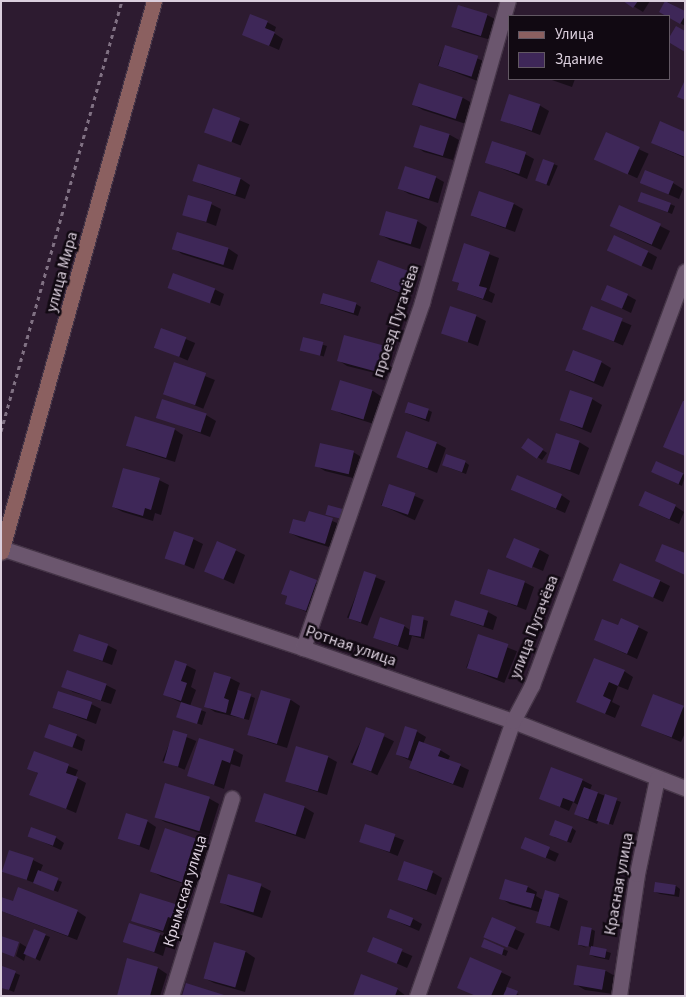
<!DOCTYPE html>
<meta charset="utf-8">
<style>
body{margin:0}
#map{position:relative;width:686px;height:997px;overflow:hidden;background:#2d1b30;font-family:"Source Sans 3",sans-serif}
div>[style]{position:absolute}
.shadow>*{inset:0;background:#0007;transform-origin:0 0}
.building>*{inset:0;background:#3e2758;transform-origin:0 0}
.path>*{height:3px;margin-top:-1.5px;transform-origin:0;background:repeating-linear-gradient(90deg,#807183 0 4px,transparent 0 8px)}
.roads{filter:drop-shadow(1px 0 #453547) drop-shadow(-1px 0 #453547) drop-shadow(0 1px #453547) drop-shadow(0 -1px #453547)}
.street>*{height:15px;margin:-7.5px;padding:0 7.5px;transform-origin:7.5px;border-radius:7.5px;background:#6b566e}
.secondary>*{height:15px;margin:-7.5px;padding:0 7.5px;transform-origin:7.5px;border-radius:7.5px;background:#8b6060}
span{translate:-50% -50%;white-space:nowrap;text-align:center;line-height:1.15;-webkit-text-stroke:5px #110912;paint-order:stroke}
.street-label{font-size:16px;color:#dbcfdd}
.frame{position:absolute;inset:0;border:2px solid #dbcfdd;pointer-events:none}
.legend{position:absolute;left:508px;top:15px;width:162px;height:65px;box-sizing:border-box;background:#110912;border:1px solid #625863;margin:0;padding:6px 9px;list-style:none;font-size:15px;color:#dbcfdd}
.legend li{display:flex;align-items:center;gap:10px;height:25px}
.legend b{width:25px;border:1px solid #625863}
</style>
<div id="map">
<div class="shadow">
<div style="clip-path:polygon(625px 1px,650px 1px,643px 12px)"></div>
<div style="clip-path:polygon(666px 1px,685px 12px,685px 26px,660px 11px)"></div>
<div style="clip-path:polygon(487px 15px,497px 20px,491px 40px,463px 32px,453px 27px)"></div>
<div style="clip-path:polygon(267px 22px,276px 27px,274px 33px,283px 39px,279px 50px,243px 34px)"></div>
<div style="left:445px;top:46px;width:45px;height:21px;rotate:21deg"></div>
<div style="clip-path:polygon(549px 79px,575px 79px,572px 87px)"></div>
<div style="clip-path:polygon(420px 84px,463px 98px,472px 103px,466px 124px,423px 110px,414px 105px)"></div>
<div style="clip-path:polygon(539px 105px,549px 111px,540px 135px,501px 120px)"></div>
<div style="left:214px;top:110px;width:38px;height:23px;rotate:22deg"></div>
<div style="clip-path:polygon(420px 126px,450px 135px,459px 140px,453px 160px,424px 152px,415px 146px)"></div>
<div style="clip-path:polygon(685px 133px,685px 158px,652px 143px)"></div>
<div style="left:606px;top:134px;width:47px;height:27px;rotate:25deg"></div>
<div style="clip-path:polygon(525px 154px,534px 159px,527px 179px,486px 162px)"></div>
<div style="left:544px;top:160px;width:15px;height:22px;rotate:23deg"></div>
<div style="clip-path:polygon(198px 166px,241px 179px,250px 185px,245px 199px,203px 185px,194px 180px)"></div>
<div style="clip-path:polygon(435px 177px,444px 182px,438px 203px,409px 194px,400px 189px)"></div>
<div style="clip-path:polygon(642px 183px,673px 183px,683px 189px,679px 199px)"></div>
<div style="clip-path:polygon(642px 193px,675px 206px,672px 214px,643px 203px)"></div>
<div style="clip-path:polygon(211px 204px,221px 209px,216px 226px,184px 214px)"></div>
<div style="clip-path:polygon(514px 204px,523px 209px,515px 232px,472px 216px)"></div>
<div style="clip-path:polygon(620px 206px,670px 231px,661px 250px,620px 231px)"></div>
<div style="clip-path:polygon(417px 221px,427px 227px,420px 249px,390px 240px,381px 235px)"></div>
<div style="clip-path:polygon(178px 233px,229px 249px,238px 255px,233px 270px,182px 254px,173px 248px)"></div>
<div style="clip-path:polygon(465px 245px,499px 258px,489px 291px,495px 294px,492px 303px,458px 290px,460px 284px,453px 280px)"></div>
<div style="clip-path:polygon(648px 252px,657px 257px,652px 270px,618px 255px)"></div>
<div style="left:378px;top:262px;width:43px;height:21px;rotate:22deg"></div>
<div style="clip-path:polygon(170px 287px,214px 289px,224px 294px,220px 306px)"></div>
<div style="clip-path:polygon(627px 295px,636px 300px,631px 313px,602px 299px)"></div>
<div style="clip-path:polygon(321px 304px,356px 304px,361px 307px,358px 316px)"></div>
<div style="left:591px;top:308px;width:44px;height:22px;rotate:23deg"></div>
<div style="clip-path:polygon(476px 316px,486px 321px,478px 346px,443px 333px)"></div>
<div style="left:162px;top:329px;width:36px;height:19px;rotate:23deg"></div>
<div style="left:304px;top:339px;width:24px;height:11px;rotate:17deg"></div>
<div style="clip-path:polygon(384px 347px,393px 353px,387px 376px,347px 366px,338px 360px)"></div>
<div style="clip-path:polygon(601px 362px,611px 368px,603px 387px,566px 371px)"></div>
<div style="left:175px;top:364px;width:43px;height:31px;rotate:22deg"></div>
<div style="clip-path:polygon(341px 382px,373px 391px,382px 397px,374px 424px,342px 414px,333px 409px)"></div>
<div style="clip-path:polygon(592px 399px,602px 405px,591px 433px,560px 420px)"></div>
<div style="clip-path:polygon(428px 410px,432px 412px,429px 422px,406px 413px)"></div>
<div style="clip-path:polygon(206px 415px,216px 421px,210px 437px,157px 417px)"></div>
<div style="clip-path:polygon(174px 429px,183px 435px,175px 462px,137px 450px,128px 445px)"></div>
<div style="clip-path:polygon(579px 442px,589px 448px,579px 475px,547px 462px)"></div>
<div style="clip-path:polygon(436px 443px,446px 448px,437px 473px,398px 457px)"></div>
<div style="clip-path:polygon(538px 447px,547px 453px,542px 460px,524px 448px)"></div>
<div style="clip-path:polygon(353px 452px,363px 458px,357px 479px,325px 471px,315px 465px)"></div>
<div style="clip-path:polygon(465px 462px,469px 465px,466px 474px,447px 467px)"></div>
<div style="clip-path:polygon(657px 462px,685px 475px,682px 486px,657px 474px)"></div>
<div style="clip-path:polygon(159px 480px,169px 485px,161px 515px,155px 513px,153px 521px,123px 512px,113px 507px)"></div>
<div style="left:390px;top:485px;width:37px;height:22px;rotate:24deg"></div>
<div style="clip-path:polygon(512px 490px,561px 495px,570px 501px,565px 513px)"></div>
<div style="clip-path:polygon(675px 506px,684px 512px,679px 524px,650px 511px)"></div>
<div style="clip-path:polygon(310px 512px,342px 525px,335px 549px,300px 538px,290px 533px,306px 524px)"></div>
<div style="clip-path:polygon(193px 539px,203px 544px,194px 569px,166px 557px)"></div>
<div style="clip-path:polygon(235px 550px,245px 555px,234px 584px,207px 572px)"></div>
<div style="clip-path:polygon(540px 550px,549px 555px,543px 571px,508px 556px)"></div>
<div style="clip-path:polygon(290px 572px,326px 587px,316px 616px,286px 603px)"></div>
<div style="left:365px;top:573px;width:22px;height:48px;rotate:22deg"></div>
<div style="clip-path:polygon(615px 580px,660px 581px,670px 586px,663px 602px)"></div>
<div style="clip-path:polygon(524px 582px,534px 587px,526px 610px,481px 593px)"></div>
<div style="clip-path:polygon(488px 612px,497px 617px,493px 630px,461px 619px,452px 614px)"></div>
<div style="clip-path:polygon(413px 616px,428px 621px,424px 639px,412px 636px,408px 650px,374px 638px,404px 626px,410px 630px)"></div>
<div style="clip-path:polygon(619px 627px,638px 627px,648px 632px,637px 659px,595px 640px)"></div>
<div style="left:479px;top:636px;width:41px;height:34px;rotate:22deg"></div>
<div style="clip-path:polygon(107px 645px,117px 650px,112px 665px,75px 651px)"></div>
<div style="clip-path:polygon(186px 665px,196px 670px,191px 687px,196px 690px,190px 706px,206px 712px,202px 725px,178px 717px,182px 703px,165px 695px)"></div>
<div style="clip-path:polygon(624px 671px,633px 677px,628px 690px,618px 686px,612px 702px,620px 706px,615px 718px,578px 702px)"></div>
<div style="clip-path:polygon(230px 678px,240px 683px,237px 691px,255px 698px,249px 720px,215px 712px,205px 706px)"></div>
<div style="clip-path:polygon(106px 685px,116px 690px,111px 704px,73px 692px,63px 686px)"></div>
<div style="clip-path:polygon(262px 692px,291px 700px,300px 706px,287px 748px,258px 739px,248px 734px)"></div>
<div style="clip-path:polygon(654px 696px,685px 708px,685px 733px,681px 742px,643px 726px)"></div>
<div style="clip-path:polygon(91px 704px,101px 709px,96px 724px,53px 708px)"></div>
<div style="left:367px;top:728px;width:30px;height:38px;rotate:26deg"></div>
<div style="clip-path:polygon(416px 731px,426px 737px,423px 744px,440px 750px,450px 756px,448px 760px,469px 770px,463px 788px,420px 773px,411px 768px,413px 762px,396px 754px)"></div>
<div style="left:174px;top:732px;width:24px;height:31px;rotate:22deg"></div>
<div style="clip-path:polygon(76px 735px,85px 740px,82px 751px,46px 737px)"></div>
<div style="clip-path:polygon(200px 740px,234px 750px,243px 755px,240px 767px,231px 764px,224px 789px,189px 776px)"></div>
<div style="clip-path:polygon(35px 752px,78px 770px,75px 777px,86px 783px,76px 813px,31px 794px,39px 774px,29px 768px)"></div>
<div style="clip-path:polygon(328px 757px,337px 762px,327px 795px,296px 785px,286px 780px)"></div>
<div style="clip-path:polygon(582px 780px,592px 785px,590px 790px,621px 802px,613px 825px,599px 820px,597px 824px,585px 819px,575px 813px,578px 805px,573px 802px,569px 811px,540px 798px)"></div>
<div style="clip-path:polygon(166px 785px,210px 799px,219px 804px,209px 836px,165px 822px,156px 817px)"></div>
<div style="clip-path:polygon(304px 807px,314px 813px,305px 839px,266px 826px,256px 821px)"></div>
<div style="clip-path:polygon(147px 821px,156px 827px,149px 850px,119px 838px)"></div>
<div style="left:366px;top:825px;width:41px;height:17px;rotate:22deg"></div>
<div style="clip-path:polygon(572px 828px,576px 831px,571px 843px,554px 837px)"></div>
<div style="clip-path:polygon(165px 830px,200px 841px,209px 846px,197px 888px,162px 877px,153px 872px)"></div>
<div style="clip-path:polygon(29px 836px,55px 837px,64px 843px,61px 850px)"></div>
<div style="left:526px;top:839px;width:36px;height:9px;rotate:24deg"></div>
<div style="clip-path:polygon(33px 860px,43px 865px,40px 872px,62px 882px,58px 892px,3px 871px)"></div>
<div style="clip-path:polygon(432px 872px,442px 878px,436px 895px,399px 880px)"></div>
<div style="clip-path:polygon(506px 881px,528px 887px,537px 892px,536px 896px,543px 900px,545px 891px,568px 901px,559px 931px,537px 922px,539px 912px,510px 904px,500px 898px)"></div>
<div style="clip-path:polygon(656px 884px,676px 886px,680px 889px,679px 897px,660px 894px,655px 892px)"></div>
<div style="clip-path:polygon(261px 886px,271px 891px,262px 918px,230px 907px,220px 902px)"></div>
<div style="clip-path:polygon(1px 898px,14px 903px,77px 911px,86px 917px,77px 940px,1px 911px)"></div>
<div style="clip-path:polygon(187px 910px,196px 915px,193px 927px,177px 921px,172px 936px,132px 920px)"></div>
<div style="clip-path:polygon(389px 918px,413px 919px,422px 924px,419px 931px)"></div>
<div style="left:493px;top:919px;width:35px;height:18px;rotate:25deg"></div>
<div style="clip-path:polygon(591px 929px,595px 931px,593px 947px,611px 953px,609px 960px,595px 957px,590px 955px,592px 948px,583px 943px,582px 945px,587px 948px,579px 945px)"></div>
<div style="clip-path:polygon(159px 934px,168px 939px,163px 956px,125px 941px)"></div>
<div style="clip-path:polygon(45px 935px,50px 937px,40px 961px,26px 954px,24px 961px,16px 956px,20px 943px,28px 948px)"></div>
<div style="left:374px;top:939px;width:42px;height:13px;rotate:24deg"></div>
<div style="clip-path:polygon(484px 941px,508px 951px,506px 956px,486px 949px)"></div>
<div style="clip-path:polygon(215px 943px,246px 952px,255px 958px,245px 992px,214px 983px,204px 978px)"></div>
<div style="clip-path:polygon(471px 958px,511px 977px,506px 988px,521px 996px,476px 996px)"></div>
<div style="clip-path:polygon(578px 966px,606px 971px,615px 976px,613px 994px,585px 990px,575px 984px)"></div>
<div style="clip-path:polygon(3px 968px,20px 975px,14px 992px,1px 987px)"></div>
<div style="clip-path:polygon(158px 968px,167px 974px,160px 996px,118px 996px)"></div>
<div style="clip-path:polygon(397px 989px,406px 996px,354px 996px)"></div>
</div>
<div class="building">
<div style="clip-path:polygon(623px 1px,638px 1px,633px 8px)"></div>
<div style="clip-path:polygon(665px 1px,685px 11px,685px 16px,680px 24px,659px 12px)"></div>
<div style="left:458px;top:5px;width:31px;height:23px;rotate:17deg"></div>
<div style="clip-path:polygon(250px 14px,268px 21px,265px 28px,275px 32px,269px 46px,242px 35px)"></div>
<div style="clip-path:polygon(676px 26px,685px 31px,685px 52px,670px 43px,670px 36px)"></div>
<div style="left:445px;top:45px;width:35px;height:22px;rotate:18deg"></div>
<div style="clip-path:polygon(685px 80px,685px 100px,677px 97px)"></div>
<div style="left:419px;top:83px;width:46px;height:23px;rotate:18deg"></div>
<div style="left:509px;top:94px;width:33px;height:28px;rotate:18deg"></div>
<div style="left:213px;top:108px;width:29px;height:26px;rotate:20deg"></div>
<div style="clip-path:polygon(660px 121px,685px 132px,685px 157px,651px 143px)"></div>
<div style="left:420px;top:125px;width:31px;height:23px;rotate:17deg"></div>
<div style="left:606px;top:132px;width:37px;height:30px;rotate:24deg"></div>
<div style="left:492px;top:141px;width:36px;height:23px;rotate:18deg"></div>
<div style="left:543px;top:159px;width:12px;height:23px;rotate:20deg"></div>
<div style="left:198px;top:164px;width:45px;height:18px;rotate:18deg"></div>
<div style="left:405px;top:166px;width:33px;height:24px;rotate:18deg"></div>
<div style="left:645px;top:170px;width:31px;height:14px;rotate:22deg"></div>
<div style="left:479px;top:191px;width:37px;height:26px;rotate:19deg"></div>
<div style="left:641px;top:192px;width:32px;height:10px;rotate:20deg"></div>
<div style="left:188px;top:195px;width:25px;height:21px;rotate:16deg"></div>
<div style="left:619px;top:205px;width:46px;height:23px;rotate:24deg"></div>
<div style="left:386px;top:211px;width:33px;height:25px;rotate:16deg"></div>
<div style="left:177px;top:232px;width:54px;height:18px;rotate:17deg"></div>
<div style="left:614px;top:235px;width:38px;height:17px;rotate:25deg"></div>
<div style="clip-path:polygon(464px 243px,490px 252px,479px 286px,487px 288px,483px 299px,457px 290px,459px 283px,452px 281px)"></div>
<div style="left:378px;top:260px;width:33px;height:23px;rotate:20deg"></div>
<div style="left:173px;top:273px;width:45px;height:16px;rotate:20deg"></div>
<div style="left:607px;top:285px;width:23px;height:16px;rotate:23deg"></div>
<div style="left:323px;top:293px;width:35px;height:11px;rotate:16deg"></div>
<div style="left:450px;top:306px;width:28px;height:29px;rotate:18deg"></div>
<div style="left:591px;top:306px;width:34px;height:25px;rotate:21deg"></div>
<div style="left:161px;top:328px;width:27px;height:21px;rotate:20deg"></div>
<div style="left:344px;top:335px;width:42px;height:27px;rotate:15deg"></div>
<div style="left:303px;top:337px;width:21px;height:14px;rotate:14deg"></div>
<div style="left:573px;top:350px;width:31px;height:22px;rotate:21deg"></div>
<div style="left:174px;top:362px;width:34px;height:34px;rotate:19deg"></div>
<div style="left:340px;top:380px;width:34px;height:31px;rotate:17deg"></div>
<div style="left:570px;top:390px;width:24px;height:32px;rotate:19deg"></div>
<div style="left:162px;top:399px;width:47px;height:20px;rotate:18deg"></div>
<div style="clip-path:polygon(683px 401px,685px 401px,685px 456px,663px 447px)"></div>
<div style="left:408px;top:402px;width:22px;height:11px;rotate:18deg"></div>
<div style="left:135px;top:416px;width:42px;height:31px;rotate:17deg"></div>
<div style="left:406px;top:431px;width:33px;height:28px;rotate:20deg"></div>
<div style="left:556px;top:433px;width:25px;height:31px;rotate:18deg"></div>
<div style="left:528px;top:438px;width:19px;height:12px;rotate:35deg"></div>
<div style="left:320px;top:443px;width:35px;height:24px;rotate:13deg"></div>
<div style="left:446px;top:454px;width:21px;height:12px;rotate:19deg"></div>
<div style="left:656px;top:461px;width:30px;height:12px;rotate:24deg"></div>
<div style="clip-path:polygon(123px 468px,160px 478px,151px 510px,145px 508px,143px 516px,112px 507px)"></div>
<div style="left:517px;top:475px;width:49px;height:16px;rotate:23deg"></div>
<div style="left:389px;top:484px;width:28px;height:23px;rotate:19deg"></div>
<div style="left:645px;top:491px;width:34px;height:16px;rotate:24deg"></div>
<div style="left:328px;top:505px;width:16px;height:10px;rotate:15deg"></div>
<div style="clip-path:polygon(309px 511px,333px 518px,325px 544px,289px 533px,293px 519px,305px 522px)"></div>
<div style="left:174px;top:531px;width:21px;height:29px;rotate:19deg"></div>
<div style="left:514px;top:538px;width:28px;height:21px;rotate:23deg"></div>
<div style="left:217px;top:541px;width:21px;height:33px;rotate:23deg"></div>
<div style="clip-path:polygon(662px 544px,685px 553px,685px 575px,655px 561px)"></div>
<div style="left:620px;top:563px;width:44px;height:19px;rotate:23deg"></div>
<div style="left:488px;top:569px;width:39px;height:26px;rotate:18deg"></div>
<div style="clip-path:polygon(290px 570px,317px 580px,306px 611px,285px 604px,287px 596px,281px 594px)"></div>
<div style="left:364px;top:571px;width:13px;height:50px;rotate:18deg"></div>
<div style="left:455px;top:600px;width:35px;height:16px;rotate:18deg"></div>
<div style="left:412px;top:615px;width:12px;height:20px;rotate:9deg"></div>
<div style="left:380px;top:617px;width:26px;height:22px;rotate:18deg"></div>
<div style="clip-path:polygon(621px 618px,639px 626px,627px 654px,594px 640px,602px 619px,618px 625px)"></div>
<div style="left:79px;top:634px;width:31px;height:18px;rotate:19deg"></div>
<div style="left:478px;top:634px;width:32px;height:36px;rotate:18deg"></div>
<div style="clip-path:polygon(594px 658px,625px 670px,618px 686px,609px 682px,603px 696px,611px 700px,605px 714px,576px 702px)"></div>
<div style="clip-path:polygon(175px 660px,187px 664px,181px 681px,187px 683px,181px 701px,163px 695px)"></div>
<div style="left:67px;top:670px;width:42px;height:18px;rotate:19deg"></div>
<div style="clip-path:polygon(214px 672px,231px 677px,224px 698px,229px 700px,226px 713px,204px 707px)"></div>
<div style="left:238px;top:690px;width:14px;height:26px;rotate:17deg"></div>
<div style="left:261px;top:690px;width:31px;height:47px;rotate:17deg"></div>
<div style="left:58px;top:691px;width:36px;height:18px;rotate:18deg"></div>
<div style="left:653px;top:694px;width:33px;height:34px;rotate:21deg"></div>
<div style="left:181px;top:702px;width:22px;height:16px;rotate:18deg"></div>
<div style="left:49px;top:724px;width:30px;height:14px;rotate:20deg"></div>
<div style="left:405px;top:726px;width:13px;height:30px;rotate:18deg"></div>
<div style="left:366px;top:727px;width:20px;height:40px;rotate:20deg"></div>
<div style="left:173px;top:730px;width:15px;height:34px;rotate:16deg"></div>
<div style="clip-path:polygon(199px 738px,234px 749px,230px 763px,222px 760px,214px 785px,187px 776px)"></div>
<div style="clip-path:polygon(419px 741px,441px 749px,438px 756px,461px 764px,453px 784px,409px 768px)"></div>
<div style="left:296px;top:746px;width:34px;height:37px;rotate:17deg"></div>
<div style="clip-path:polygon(34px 751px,69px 764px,66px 773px,78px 777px,66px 809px,29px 795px,38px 773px,27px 769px)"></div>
<div style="clip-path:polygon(551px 767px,583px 779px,574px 802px,563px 798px,560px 807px,539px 799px)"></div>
<div style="left:165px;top:783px;width:47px;height:36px;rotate:17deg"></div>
<div style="left:584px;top:787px;width:15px;height:29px;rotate:20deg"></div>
<div style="left:264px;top:793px;width:43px;height:30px;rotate:18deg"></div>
<div style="left:605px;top:794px;width:13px;height:28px;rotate:18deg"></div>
<div style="left:126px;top:813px;width:23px;height:27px;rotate:18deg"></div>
<div style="left:555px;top:820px;width:19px;height:16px;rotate:21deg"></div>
<div style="left:365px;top:824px;width:32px;height:19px;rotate:18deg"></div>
<div style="left:31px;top:827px;width:27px;height:10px;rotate:20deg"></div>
<div style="left:165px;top:828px;width:37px;height:46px;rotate:19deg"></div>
<div style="left:525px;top:837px;width:27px;height:12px;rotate:22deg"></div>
<div style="left:9px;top:850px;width:26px;height:23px;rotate:18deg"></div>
<div style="left:404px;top:861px;width:31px;height:20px;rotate:19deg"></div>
<div style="left:38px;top:870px;width:22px;height:14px;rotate:21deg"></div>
<div style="left:228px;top:874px;width:35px;height:30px;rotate:16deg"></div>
<div style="clip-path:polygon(505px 879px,528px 886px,526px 892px,535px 894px,531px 908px,499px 899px)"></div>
<div style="left:655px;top:882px;width:21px;height:10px;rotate:8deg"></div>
<div style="clip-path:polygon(18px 887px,78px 910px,68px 936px,1px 911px,1px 897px,13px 901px)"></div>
<div style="left:545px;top:890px;width:15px;height:34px;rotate:16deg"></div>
<div style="clip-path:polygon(140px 893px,188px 908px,183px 922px,168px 917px,163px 931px,131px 921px)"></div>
<div style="left:390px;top:909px;width:25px;height:9px;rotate:21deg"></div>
<div style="left:492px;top:917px;width:26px;height:22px;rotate:23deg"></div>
<div style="left:129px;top:923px;width:33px;height:20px;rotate:18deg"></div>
<div style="left:581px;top:926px;width:11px;height:19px;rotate:10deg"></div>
<div style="left:34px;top:929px;width:13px;height:27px;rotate:23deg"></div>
<div style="clip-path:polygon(1px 936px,19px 942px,14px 957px,1px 952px)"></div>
<div style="left:373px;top:937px;width:32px;height:16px;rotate:22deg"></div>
<div style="clip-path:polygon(484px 939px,504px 948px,502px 955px,481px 947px)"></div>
<div style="left:214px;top:942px;width:33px;height:38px;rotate:16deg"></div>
<div style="left:591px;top:946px;width:16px;height:9px;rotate:11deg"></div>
<div style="clip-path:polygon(470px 957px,502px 971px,491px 996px,476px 996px,457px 988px)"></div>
<div style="clip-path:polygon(127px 958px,158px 967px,150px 996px,117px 996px)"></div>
<div style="left:577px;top:965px;width:29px;height:20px;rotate:10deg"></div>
<div style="clip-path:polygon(2px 966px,16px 971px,9px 990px,1px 988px)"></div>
<div style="clip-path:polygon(361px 974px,398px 988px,395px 996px,353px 996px)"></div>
<div style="clip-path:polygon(186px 983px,224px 995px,224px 996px,182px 996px)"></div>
<div style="clip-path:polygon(507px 987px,518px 991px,516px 996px,503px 996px)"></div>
</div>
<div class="path">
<div style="left:1px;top:431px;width:447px;rotate:-74.3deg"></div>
</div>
<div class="roads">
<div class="street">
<div style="left:1px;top:548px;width:318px;rotate:18.3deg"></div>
<div style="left:303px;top:648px;width:222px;rotate:19.2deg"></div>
<div style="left:513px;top:721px;width:185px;rotate:21.3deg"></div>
<div style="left:303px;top:648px;width:366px;rotate:-71deg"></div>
<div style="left:422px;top:302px;width:313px;rotate:-74.1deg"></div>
<div style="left:171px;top:996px;width:207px;rotate:-72.9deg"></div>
<div style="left:417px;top:996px;width:291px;rotate:-70.8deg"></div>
<div style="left:513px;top:721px;width:41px;rotate:-62.2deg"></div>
<div style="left:532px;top:685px;width:441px;rotate:-69.7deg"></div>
<div style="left:619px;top:996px;width:123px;rotate:-81.6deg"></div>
<div style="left:637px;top:874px;width:98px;rotate:-78.2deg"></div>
</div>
<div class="secondary">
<div style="left:1px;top:552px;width:572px;rotate:-74.48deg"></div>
</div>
</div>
<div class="street-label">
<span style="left:62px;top:272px;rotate:-75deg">улица Мира</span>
<span style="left:396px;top:321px;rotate:-72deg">проезд Пугачёва</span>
<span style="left:534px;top:627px;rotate:-69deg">улица Пугачёва</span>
<span style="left:351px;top:646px;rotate:19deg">Ротная улица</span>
<span style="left:619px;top:884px;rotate:-80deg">Красная улица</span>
<span style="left:185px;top:891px;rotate:-73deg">Крымская улица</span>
</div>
<div class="frame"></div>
<ul class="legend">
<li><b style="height:6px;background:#8b6060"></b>Улица</li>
<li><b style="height:14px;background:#3e2758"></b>Здание</li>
</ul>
</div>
